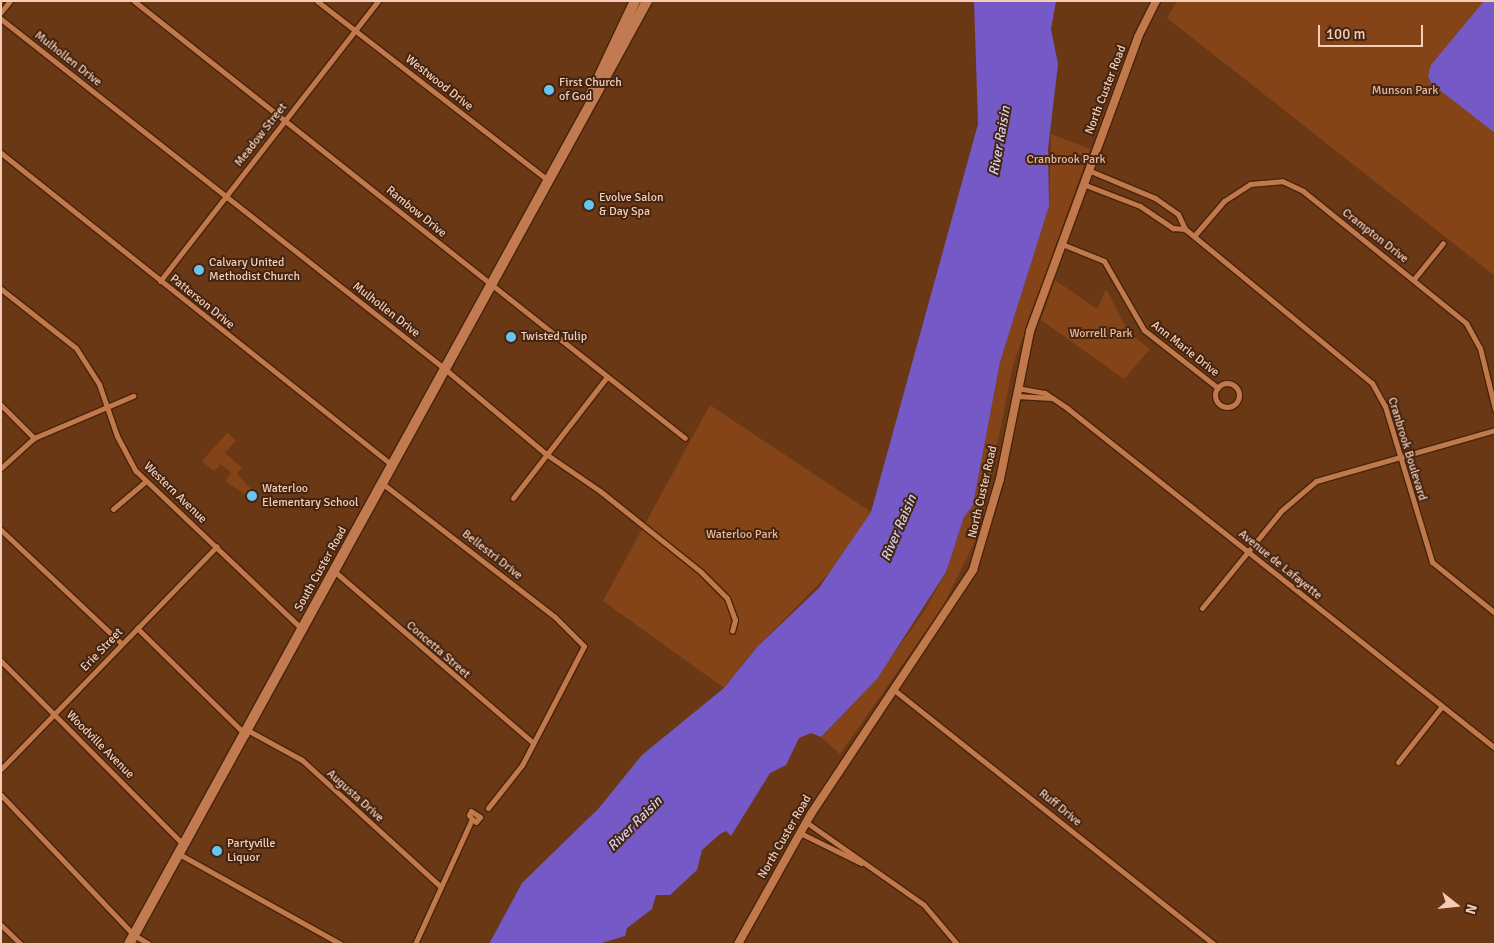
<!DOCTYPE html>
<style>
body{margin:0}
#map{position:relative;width:1496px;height:945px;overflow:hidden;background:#6b3815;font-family:Signika,sans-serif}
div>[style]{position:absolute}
.green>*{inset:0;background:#844418}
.water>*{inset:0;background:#7459c7}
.roads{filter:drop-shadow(1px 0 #47230a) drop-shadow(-1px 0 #47230a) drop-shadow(0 1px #47230a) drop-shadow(0 -1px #47230a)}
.minor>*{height:5px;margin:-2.5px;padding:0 2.5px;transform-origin:2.5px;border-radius:2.5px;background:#c1794c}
.minor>.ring{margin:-2.5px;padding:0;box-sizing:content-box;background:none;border:5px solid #c1794c;border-radius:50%}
.tertiary>*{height:8px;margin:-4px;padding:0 4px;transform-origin:4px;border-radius:4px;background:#c1794c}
.primary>*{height:10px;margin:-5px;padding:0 5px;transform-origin:5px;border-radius:5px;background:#c27b50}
.dots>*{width:14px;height:14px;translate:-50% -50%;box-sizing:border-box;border:2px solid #432512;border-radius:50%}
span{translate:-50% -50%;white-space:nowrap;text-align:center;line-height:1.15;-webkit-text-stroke:4px #432512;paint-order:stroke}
.street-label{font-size:12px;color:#f5cdb6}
.poi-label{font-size:12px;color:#f5cdb6}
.left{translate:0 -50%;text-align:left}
.park-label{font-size:12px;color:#eeb696}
.water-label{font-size:14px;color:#d2cfeb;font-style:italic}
.frame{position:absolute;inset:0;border:2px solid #f5cdb6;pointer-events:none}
.north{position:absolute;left:1431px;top:880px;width:50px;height:50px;-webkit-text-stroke:4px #432512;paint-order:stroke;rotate:106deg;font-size:14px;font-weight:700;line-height:20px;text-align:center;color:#f5cdb6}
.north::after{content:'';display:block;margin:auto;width:18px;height:22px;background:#f5cdb6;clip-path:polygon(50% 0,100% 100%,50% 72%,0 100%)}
.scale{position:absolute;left:1318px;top:25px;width:105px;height:22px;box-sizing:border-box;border:2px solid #f5cdb6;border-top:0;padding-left:6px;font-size:15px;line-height:18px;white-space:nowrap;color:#f5cdb6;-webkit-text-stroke:4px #432512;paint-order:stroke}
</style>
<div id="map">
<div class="green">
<div style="clip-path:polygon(1177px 1px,1495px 1px,1495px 276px,1167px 18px)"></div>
<div style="clip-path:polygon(1051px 134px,1090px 149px,1013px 365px,980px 531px,942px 608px,840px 754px,821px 737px,871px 685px,924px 612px,946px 572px,964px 517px,973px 505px,1000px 362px,1049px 206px)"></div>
<div style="clip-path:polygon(1055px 280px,1097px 309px,1106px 289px,1129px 333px,1150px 349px,1124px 379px,1041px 320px)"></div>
<div style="clip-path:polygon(710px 405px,871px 512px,842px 560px,758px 646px,724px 688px,603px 601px)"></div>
<div style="clip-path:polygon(227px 433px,236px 440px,225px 453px,242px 468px,237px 474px,251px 489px,246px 495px,225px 481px,231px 473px,221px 464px,214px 471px,202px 461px)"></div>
</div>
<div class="water">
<div style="clip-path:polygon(974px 1px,1056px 1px,1051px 29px,1058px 64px,1048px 149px,1049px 206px,1000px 362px,973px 505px,964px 517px,946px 572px,877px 679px,821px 737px,811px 733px,799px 738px,786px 765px,770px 773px,731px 836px,726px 831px,720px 834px,702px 850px,697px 870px,670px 895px,656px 895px,652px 909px,627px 928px,625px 936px,598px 944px,489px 944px,522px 883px,599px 808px,642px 755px,724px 688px,758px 646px,819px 588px,871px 512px,978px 124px)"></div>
<div style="clip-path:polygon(1484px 1px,1495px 1px,1495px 133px,1432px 84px,1428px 76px,1431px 65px)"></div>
</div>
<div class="roads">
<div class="minor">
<div style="left:134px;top:1px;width:703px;rotate:38.42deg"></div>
<div style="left:317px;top:1px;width:292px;rotate:37.8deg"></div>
<div style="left:1px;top:12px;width:14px;rotate:-51deg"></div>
<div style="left:1px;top:19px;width:565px;rotate:38.25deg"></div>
<div style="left:445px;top:369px;width:132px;rotate:40.1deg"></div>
<div style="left:546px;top:454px;width:65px;rotate:34.4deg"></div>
<div style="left:600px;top:491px;width:129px;rotate:38.7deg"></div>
<div style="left:701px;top:572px;width:37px;rotate:45deg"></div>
<div style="left:727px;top:598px;width:23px;rotate:70deg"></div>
<div style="left:735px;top:620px;width:11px;rotate:105deg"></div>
<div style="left:1px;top:153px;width:500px;rotate:38.59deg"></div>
<div style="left:1088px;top:170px;width:73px;rotate:22.7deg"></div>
<div style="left:1155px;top:198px;width:28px;rotate:35deg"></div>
<div style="left:1178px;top:214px;width:17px;rotate:65deg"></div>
<div style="left:1083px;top:184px;width:61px;rotate:21.1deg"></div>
<div style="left:1140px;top:206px;width:40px;rotate:34deg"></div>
<div style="left:1173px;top:228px;width:12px;rotate:5deg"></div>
<div style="left:1185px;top:229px;width:242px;rotate:39.5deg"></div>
<div style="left:1372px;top:383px;width:26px;rotate:61deg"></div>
<div style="left:1385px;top:406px;width:163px;rotate:73.2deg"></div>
<div style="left:1432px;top:562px;width:81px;rotate:39deg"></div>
<div style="left:1194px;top:236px;width:46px;rotate:-49.4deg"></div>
<div style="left:1224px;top:201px;width:31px;rotate:-33deg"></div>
<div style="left:1250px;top:184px;width:32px;rotate:-5deg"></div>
<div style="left:1282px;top:181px;width:23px;rotate:25deg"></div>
<div style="left:1303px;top:191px;width:210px;rotate:39deg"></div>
<div style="left:1466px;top:323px;width:29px;rotate:61deg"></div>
<div style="left:1480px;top:348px;width:63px;rotate:76.2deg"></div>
<div style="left:1062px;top:244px;width:45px;rotate:22deg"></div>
<div style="left:1104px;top:261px;width:80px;rotate:59.9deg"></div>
<div style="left:1144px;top:330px;width:94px;rotate:38.1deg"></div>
<div style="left:1414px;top:279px;width:46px;rotate:-51.1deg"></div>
<div style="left:160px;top:281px;width:355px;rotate:-52.1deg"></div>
<div style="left:1px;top:289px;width:95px;rotate:38.2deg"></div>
<div style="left:76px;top:348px;width:43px;rotate:57.4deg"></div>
<div style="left:99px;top:384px;width:55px;rotate:70.9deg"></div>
<div style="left:117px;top:436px;width:40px;rotate:62deg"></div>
<div style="left:136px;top:471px;width:229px;rotate:43.6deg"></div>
<div class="ring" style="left:1215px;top:383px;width:19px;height:19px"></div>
<div style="left:1017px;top:388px;width:28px;rotate:10deg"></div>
<div style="left:1045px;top:393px;width:27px;rotate:34deg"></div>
<div style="left:1067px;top:408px;width:547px;rotate:38.46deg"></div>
<div style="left:1016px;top:396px;width:36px;rotate:3deg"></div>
<div style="left:1px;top:405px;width:47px;rotate:45deg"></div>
<div style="left:1px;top:468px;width:45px;rotate:-42.3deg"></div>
<div style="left:34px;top:438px;width:108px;rotate:-23deg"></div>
<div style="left:383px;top:484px;width:217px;rotate:37.7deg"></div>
<div style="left:555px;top:617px;width:41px;rotate:45deg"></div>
<div style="left:584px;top:646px;width:134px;rotate:117.5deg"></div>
<div style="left:522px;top:765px;width:55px;rotate:128.3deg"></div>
<div style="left:513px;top:498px;width:153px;rotate:-52.2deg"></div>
<div style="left:113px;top:509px;width:43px;rotate:-40.3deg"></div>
<div style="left:1px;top:530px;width:166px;rotate:43.3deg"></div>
<div style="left:334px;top:571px;width:262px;rotate:40.8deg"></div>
<div style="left:1202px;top:608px;width:125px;rotate:-50.8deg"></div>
<div style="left:1281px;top:511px;width:46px;rotate:-40.6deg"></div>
<div style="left:1316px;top:481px;width:186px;rotate:-15.9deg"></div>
<div style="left:137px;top:628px;width:153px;rotate:44.5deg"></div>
<div style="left:1px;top:661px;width:258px;rotate:45.2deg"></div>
<div style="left:893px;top:689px;width:410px;rotate:38.5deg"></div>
<div style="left:249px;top:731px;width:60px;rotate:28.7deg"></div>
<div style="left:302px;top:760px;width:187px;rotate:42.4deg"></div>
<div style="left:1398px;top:762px;width:71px;rotate:-51.8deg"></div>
<div style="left:1px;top:769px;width:310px;rotate:-45.9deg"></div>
<div style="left:1px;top:795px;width:193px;rotate:46.5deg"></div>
<div style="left:134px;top:935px;width:17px;rotate:31deg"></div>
<div style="left:806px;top:822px;width:144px;rotate:35.1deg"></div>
<div style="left:924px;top:905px;width:51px;rotate:49.8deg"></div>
<div style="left:800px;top:833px;width:68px;rotate:26.2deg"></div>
<div style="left:179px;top:854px;width:185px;rotate:29.1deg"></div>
<div style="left:1px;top:925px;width:28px;rotate:44deg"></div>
<div style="left:415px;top:944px;width:137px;rotate:-65.5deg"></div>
<div style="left:472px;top:819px;width:5px;rotate:-127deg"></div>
<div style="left:469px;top:815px;width:4px;rotate:-63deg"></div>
<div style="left:471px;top:811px;width:11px;rotate:34deg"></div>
<div style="left:480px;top:817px;width:6px;rotate:129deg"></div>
<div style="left:476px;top:822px;width:5px;rotate:-143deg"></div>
</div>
<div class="tertiary">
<div style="left:738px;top:944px;width:149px;rotate:-60.7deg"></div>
<div style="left:811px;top:814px;width:293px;rotate:-56.4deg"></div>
<div style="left:973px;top:570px;width:95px;rotate:-73.5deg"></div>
<div style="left:1000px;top:479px;width:151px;rotate:-78.5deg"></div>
<div style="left:1030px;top:331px;width:313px;rotate:-69.8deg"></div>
<div style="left:1138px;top:37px;width:40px;rotate:-63.4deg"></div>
</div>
<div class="primary">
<div style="left:590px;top:96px;width:105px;rotate:-64.7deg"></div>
<div style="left:129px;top:944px;width:1076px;rotate:-61.22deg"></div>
</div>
</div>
<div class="dots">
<div style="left:549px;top:90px;background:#68c4f0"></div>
<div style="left:589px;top:205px;background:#68c4f0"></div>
<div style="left:199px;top:270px;background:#68c4f0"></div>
<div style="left:511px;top:337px;background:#68c4f0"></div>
<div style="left:252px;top:496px;background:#68c4f0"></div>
<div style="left:217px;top:851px;background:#68c4f0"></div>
</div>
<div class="street-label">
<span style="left:68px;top:59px;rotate:38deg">Mulhollen Drive</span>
<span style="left:439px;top:83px;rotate:38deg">Westwood Drive</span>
<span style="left:1106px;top:90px;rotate:-69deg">North Custer Road</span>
<span style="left:261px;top:135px;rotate:-52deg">Meadow Street</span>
<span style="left:416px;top:212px;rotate:39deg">Rambow Drive</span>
<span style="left:1375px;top:236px;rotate:38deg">Crampton Drive</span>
<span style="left:202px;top:302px;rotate:39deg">Patterson Drive</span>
<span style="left:386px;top:310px;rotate:38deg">Mulhollen Drive</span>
<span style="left:1185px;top:349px;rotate:38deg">Ann Marie Drive</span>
<span style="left:1407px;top:449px;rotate:73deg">Cranbrook Boulevard</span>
<span style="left:983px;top:492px;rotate:-77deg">North Custer Road</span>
<span style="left:175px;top:493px;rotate:44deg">Western Avenue</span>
<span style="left:492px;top:555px;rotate:38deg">Bellestri Drive</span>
<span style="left:1280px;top:565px;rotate:39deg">Avenue de Lafayette</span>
<span style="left:321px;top:569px;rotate:-61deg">South Custer Road</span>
<span style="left:102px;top:650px;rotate:-46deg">Erie Street</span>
<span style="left:438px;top:650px;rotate:41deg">Concetta Street</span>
<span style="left:100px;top:745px;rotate:45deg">Woodville Avenue</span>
<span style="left:355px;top:796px;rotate:42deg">Augusta Drive</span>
<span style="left:1060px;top:808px;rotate:39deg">Ruff Drive</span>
<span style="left:785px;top:837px;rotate:-60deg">North Custer Road</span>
</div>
<div class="poi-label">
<span class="left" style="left:559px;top:90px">First Church<br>of God</span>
<span class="left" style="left:599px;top:205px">Evolve Salon<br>&amp; Day Spa</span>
<span class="left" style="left:209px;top:270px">Calvary United<br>Methodist Church</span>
<span class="left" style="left:521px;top:337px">Twisted Tulip</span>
<span class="left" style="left:262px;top:496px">Waterloo<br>Elementary School</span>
<span class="left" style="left:227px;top:851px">Partyville<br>Liquor</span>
</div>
<div class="park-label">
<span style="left:1405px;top:91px">Munson Park</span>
<span style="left:1066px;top:160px">Cranbrook Park</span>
<span style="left:1101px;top:334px">Worrell Park</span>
<span style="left:742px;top:535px">Waterloo Park</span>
</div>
<div class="water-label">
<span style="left:1000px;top:141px;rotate:-80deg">River Raisin</span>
<span style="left:899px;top:528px;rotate:-67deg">River Raisin</span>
<span style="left:635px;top:824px;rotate:-45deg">River Raisin</span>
</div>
<div class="frame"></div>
<div class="north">N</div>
<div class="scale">100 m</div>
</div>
